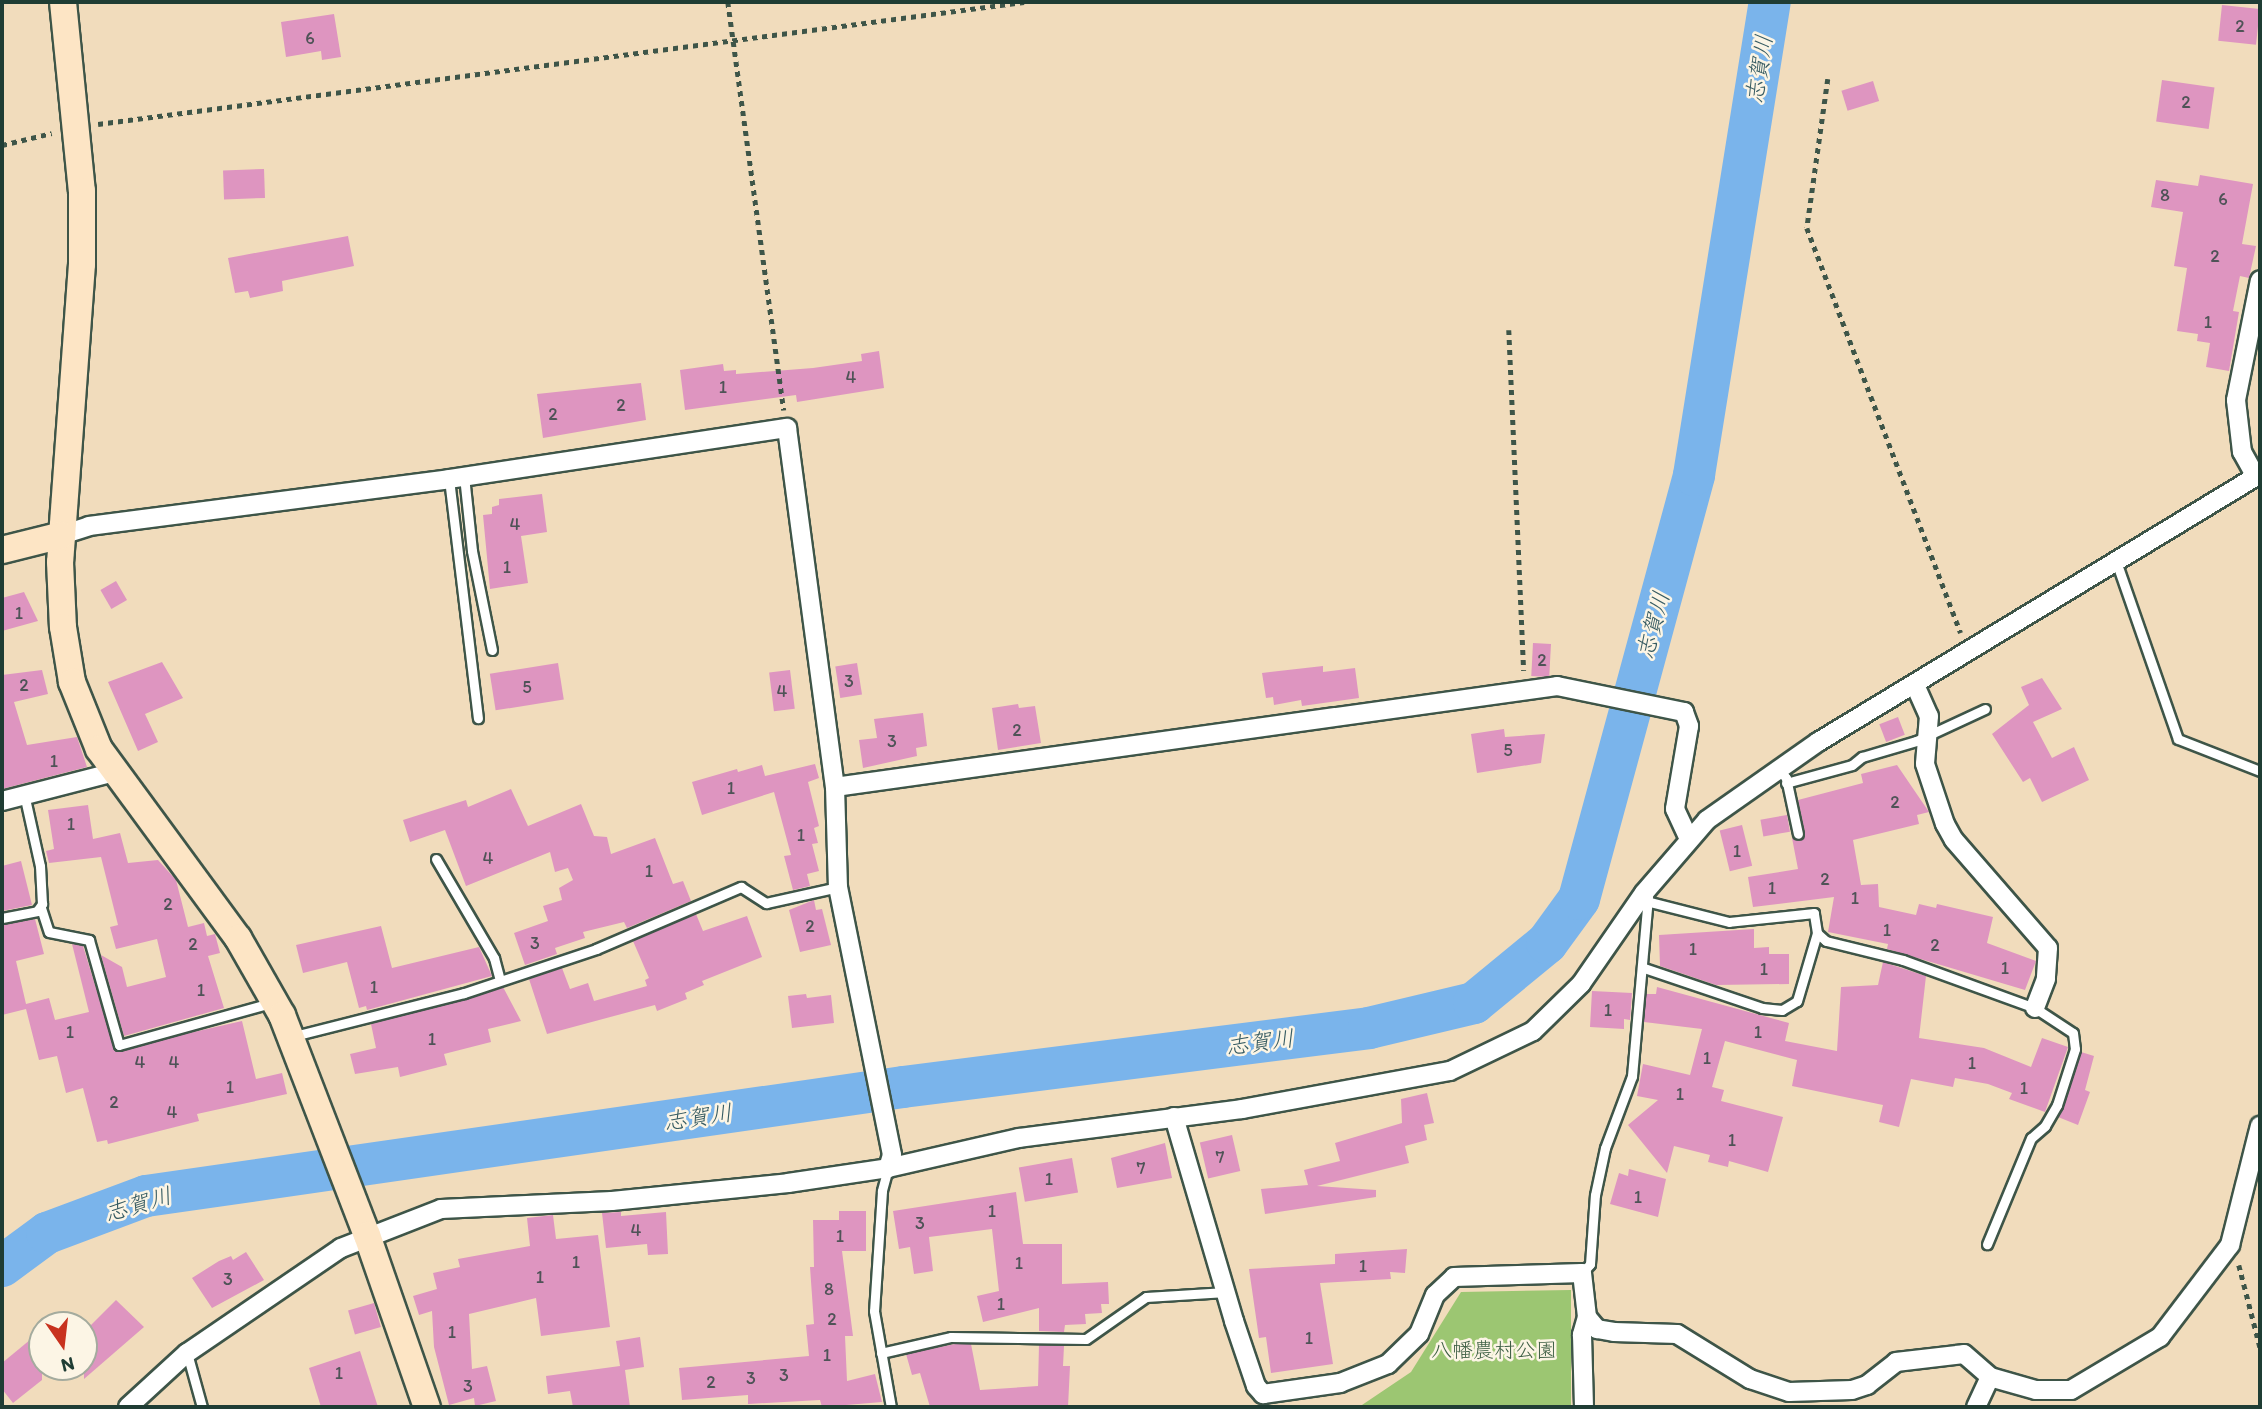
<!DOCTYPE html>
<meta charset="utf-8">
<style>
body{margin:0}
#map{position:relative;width:2262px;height:1409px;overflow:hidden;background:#f1dcbc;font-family:Itim,"Klee One",sans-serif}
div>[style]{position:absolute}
.green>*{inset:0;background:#9cc672}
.river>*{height:42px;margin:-21px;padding:0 21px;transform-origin:21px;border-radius:21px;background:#7ab4eb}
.building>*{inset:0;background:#de95c0;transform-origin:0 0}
.path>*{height:4.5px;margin-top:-2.25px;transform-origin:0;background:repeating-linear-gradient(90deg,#3e5548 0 5px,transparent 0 10px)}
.roads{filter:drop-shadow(2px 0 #3e5548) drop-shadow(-2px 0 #3e5548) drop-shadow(0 2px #3e5548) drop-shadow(0 -2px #3e5548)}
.lane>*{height:9px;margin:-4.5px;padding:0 4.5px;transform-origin:4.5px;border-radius:4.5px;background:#fff}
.street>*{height:18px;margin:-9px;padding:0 9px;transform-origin:9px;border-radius:9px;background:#fff}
.secondary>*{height:26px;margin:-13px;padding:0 13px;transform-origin:13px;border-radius:13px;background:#fde5c5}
span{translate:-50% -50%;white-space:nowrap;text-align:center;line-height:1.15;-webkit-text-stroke:5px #fcf5e5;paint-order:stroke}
.number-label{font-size:18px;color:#4f5357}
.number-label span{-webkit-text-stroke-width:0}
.park-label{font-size:21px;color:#3e5f44}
.water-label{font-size:23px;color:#365b62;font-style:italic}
.frame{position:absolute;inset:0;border:4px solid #1f3d34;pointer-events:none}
.north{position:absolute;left:28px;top:1311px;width:70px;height:70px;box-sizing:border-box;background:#fcf5e5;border:2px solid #a4ab9e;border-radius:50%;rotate:166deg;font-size:19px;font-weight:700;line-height:28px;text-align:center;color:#1f3d34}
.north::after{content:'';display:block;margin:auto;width:24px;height:32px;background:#c8321e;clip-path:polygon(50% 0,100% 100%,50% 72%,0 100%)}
</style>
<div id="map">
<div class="green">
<div style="clip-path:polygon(1571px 1290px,1571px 1407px,1359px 1407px,1411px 1372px,1461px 1292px)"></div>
</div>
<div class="river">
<div style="left:2px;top:1266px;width:56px;rotate:-36.3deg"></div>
<div style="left:47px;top:1233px;width:106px;rotate:-20.5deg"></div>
<div style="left:146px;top:1196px;width:765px;rotate:-8.19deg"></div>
<div style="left:903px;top:1087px;width:470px;rotate:-7.2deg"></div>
<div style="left:1369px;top:1028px;width:108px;rotate:-13.4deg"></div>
<div style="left:1474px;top:1003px;width:94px;rotate:-39.4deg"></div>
<div style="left:1547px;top:943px;width:54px;rotate:-54deg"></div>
<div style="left:1579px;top:899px;width:439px;rotate:-74.8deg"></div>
<div style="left:1694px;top:475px;width:479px;rotate:-80.9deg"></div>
</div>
<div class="building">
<div style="left:2222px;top:5px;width:38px;height:36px;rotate:6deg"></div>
<div style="clip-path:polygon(334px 14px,341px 57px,322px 60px,321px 51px,286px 57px,281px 22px)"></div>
<div style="left:2162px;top:80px;width:53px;height:42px;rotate:8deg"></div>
<div style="left:1873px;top:81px;width:21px;height:33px;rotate:73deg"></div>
<div style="left:264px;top:169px;width:29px;height:41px;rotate:88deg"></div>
<div style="clip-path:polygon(2200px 175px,2253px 184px,2242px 244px,2256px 246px,2249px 278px,2240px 276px,2233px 311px,2239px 312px,2229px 371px,2206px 367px,2210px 343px,2197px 341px,2198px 334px,2177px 331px,2187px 268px,2174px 266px,2183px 212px,2151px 207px,2156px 180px,2198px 186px)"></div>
<div style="clip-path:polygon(348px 236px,354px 266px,282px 281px,283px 291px,250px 298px,248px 291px,235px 293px,228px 258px)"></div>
<div style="clip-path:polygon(879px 351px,884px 388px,797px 402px,796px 395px,685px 410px,680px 370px,723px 364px,724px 371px,736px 370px,736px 374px,813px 368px,862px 361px,861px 354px)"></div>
<div style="clip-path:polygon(641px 383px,646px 420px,543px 438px,537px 394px)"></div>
<div style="clip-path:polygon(542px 494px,547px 532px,521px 536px,528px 583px,490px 589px,483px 515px,492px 514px,492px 507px,499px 505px,499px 499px)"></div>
<div style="left:116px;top:581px;width:22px;height:18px;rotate:60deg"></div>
<div style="clip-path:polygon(24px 592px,38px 621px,2px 631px,2px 598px)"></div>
<div style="left:1533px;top:643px;width:18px;height:33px;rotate:3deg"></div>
<div style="clip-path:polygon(162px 662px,183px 698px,145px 714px,158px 742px,138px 751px,108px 682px)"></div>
<div style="left:558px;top:663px;width:37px;height:69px;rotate:81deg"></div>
<div style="left:857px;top:663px;width:32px;height:22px;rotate:81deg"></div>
<div style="clip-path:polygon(1323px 666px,1323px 672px,1355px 668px,1359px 698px,1302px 706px,1301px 700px,1274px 705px,1273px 697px,1266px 698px,1262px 673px)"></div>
<div style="clip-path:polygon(42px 670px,48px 694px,14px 702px,27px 745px,77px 737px,87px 767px,2px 789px,2px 675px)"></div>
<div style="left:790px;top:670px;width:39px;height:21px;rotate:83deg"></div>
<div style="clip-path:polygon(2042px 678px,2062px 709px,2033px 722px,2052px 758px,2074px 747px,2089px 780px,2042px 802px,2030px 778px,2023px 782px,1992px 734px,2029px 705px,2021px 687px)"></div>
<div style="clip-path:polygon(1018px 704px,1019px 708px,1035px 706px,1041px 743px,998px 750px,992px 708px)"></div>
<div style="clip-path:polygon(923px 713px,927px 746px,916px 748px,917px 756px,863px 768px,859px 740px,877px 738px,874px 719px)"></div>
<div style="left:1898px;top:717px;width:19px;height:20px;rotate:69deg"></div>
<div style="clip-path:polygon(1504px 729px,1505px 737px,1545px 734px,1541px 763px,1477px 773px,1471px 734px)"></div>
<div style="clip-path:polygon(815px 764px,819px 778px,808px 782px,819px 826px,814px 828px,818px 843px,812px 844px,819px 871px,807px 874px,810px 886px,793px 890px,784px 856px,791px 855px,774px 792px,702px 815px,692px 782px,737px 769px,738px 772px,762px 765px,765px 776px)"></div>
<div style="clip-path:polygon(1897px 765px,1929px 812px,1917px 815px,1919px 824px,1853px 840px,1861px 885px,1878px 884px,1879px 907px,1916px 915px,1919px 904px,1936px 908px,1937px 904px,1993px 917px,1987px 943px,2036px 961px,2025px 990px,1887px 949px,1888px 944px,1828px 932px,1834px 897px,1753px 907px,1748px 877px,1798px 869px,1792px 838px,1800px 841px,1805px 833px,1798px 800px,1863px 783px,1861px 774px)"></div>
<div style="clip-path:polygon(511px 789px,528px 826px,581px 804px,594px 836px,607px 837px,611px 854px,655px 838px,673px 884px,683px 881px,691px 901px,627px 928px,624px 922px,583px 932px,585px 938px,555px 948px,557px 954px,525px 965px,514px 933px,548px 921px,543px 906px,562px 900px,559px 888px,573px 880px,568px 868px,555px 872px,550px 852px,466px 886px,445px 830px,410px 842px,403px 820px,466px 800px,468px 807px)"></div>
<div style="clip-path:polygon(88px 805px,93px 839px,120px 833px,128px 863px,158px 860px,176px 880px,188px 927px,204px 923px,207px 936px,215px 934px,220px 953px,208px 956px,224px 1008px,124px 1036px,101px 955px,122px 967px,127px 987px,166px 977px,157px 939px,116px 949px,110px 927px,118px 925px,101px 857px,49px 863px,46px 851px,54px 849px,48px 810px)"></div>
<div style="left:1787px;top:815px;width:17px;height:27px;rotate:80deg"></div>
<div style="left:1742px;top:825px;width:42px;height:23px;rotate:76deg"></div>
<div style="clip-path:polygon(21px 861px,32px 905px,2px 911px,2px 866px)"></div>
<div style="clip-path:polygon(814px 900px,816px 910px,822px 909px,831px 945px,800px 952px,789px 910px)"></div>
<div style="clip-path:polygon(696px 914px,703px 931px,747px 916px,762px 957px,702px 981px,704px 985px,685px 993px,687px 999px,657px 1011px,655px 1005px,547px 1034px,529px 979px,562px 968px,570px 989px,588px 983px,594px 1001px,647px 986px,645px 980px,649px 978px,633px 941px)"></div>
<div style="clip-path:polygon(35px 919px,44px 954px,16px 961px,26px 1004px,49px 998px,55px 1020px,89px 1012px,72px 944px,83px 946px,115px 1050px,242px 1021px,256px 1079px,282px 1073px,287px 1094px,197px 1114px,199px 1121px,108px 1144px,107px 1140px,97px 1142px,83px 1088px,66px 1093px,57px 1056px,39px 1060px,26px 1009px,2px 1015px,2px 925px)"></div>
<div style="clip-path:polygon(381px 926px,392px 968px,479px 947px,492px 976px,367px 1010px,366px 1006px,359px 1008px,347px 962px,303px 973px,296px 945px)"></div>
<div style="clip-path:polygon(1754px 929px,1754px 948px,1769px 947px,1769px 954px,1789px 954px,1789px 984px,1716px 985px,1660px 966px,1659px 935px)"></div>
<div style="clip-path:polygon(1883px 962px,1926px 976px,1919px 1038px,1984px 1048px,2031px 1067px,2042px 1038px,2068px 1047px,2045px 1112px,2009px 1099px,2012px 1093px,1988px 1084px,1955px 1078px,1953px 1087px,1911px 1079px,1899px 1127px,1879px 1122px,1883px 1105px,1792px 1086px,1797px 1060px,1725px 1041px,1712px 1087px,1724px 1090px,1721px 1101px,1783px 1117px,1768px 1172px,1729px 1161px,1728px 1167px,1708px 1162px,1710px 1155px,1674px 1146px,1667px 1173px,1628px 1125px,1658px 1100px,1637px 1096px,1643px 1064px,1690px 1075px,1702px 1029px,1644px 1022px,1646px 994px,1656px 994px,1657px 987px,1789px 1023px,1785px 1041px,1837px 1051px,1841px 987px,1878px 985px)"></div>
<div style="clip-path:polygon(503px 987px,521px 1021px,488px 1029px,491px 1042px,444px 1054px,447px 1065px,400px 1077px,398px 1067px,355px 1074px,350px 1054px,376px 1048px,371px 1024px)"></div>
<div style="clip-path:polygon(1592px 991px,1632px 993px,1630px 1020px,1624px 1019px,1624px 1029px,1590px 1027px)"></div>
<div style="clip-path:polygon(806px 994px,807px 998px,831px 995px,834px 1023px,792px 1028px,788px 996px)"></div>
<div style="clip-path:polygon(2081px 1052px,2094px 1056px,2085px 1090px,2090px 1092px,2078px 1125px,2058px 1117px)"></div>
<div style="clip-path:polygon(1427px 1093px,1434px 1123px,1424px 1125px,1427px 1140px,1405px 1146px,1409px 1163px,1317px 1186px,1376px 1190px,1376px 1197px,1265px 1214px,1261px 1189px,1308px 1185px,1304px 1170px,1340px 1161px,1335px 1143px,1402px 1123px,1401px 1099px)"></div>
<div style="left:1232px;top:1135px;width:37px;height:33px;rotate:77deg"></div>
<div style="clip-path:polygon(1165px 1143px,1172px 1178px,1117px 1188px,1111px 1158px)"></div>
<div style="left:1072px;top:1158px;width:35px;height:54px;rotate:80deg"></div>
<div style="clip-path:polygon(1629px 1169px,1666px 1179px,1658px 1217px,1610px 1204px,1619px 1173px,1628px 1176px)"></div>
<div style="clip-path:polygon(1016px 1192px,1023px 1244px,1062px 1244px,1062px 1284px,1108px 1282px,1109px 1304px,1101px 1304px,1102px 1313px,1085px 1314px,1086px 1324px,1065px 1325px,1064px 1332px,1039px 1331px,1039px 1308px,983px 1322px,977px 1296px,999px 1291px,992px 1229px,929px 1237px,933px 1271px,914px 1274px,910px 1247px,899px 1249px,893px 1211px)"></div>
<div style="clip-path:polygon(839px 1211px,866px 1211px,866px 1251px,842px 1251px,853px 1336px,845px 1336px,847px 1381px,875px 1374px,882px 1402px,822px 1407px,820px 1400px,748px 1404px,748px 1395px,682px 1400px,679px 1368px,809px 1356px,806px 1325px,814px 1324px,810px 1267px,814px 1267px,813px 1220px,839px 1220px)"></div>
<div style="clip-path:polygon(621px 1212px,621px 1216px,666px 1212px,668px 1254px,648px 1255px,647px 1244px,606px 1248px,602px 1213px)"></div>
<div style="clip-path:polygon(553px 1215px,556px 1239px,598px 1235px,610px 1327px,541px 1336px,536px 1298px,469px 1314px,472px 1369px,487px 1366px,496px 1401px,475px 1406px,474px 1398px,449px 1405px,434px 1347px,432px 1311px,419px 1315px,413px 1296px,437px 1289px,433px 1273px,460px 1267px,458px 1259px,530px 1246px,527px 1218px)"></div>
<div style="clip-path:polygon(1407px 1249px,1405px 1273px,1390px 1272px,1391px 1279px,1320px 1283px,1333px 1364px,1271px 1373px,1266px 1337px,1259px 1338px,1249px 1269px,1335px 1264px,1335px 1254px)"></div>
<div style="clip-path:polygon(246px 1252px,264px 1280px,212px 1308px,192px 1278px,219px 1261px,231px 1256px,233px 1260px)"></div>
<div style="clip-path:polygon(116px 1300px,144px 1327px,84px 1379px,84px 1332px)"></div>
<div style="left:374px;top:1303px;width:25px;height:27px;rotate:74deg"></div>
<div style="clip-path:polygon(42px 1330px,42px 1380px,13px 1403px,2px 1389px,2px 1363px)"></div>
<div style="clip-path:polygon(640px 1337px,644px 1367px,625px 1370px,630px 1407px,573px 1407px,570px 1391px,548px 1394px,546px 1376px,620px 1366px,616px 1341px)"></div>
<div style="clip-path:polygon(955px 1344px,971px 1344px,980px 1390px,1038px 1386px,1039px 1345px,1064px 1346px,1063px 1366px,1070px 1366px,1068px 1407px,930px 1407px,920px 1373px,912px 1375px,906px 1354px)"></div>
<div style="clip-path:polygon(360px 1351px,378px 1407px,321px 1407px,309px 1368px)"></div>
</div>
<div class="path">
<div style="left:728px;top:2px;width:412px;rotate:82.2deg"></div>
<div style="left:1828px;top:79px;width:150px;rotate:98deg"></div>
<div style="left:1807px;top:228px;width:433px;rotate:69.2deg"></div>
<div style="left:98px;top:124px;width:934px;rotate:-7.51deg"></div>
<div style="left:2px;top:145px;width:51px;rotate:-13.5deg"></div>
<div style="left:1509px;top:330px;width:341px;rotate:87.5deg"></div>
<div style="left:2239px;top:1265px;width:85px;rotate:75.6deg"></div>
</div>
<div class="roads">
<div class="lane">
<div style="left:464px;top:476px;width:75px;rotate:83.9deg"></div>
<div style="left:472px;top:551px;width:101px;rotate:78.6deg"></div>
<div style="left:449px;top:479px;width:241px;rotate:83.1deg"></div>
<div style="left:2117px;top:564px;width:185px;rotate:70.8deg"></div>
<div style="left:2178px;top:739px;width:88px;rotate:21.3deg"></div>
<div style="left:1779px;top:769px;width:11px;rotate:52deg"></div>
<div style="left:1786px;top:778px;width:57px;rotate:77.9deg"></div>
<div style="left:1786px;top:783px;width:68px;rotate:-15.3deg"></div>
<div style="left:1852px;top:765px;width:13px;rotate:-39deg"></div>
<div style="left:1862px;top:757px;width:56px;rotate:-16.5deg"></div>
<div style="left:1916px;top:741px;width:76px;rotate:-24.9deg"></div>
<div style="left:436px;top:859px;width:115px;rotate:59.6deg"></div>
<div style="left:494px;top:958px;width:23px;rotate:75deg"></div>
<div style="left:41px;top:908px;width:25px;rotate:72deg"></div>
<div style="left:49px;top:932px;width:41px;rotate:11.3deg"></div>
<div style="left:89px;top:940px;width:109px;rotate:74.1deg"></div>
<div style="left:119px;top:1045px;width:157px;rotate:-15.5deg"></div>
<div style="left:2px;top:918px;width:36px;rotate:-11deg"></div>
<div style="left:37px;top:911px;width:9px;rotate:-54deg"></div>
<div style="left:42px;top:904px;width:38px;rotate:-93deg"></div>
<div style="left:40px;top:866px;width:74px;rotate:-102.5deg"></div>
<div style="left:1817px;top:933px;width:12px;rotate:42deg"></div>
<div style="left:1826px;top:941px;width:79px;rotate:13.9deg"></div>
<div style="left:1903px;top:960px;width:140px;rotate:20deg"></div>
<div style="left:2035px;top:1008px;width:45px;rotate:33.3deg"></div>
<div style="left:2073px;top:1033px;width:16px;rotate:83deg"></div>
<div style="left:2075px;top:1049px;width:59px;rotate:107.8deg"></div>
<div style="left:2057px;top:1105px;width:24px;rotate:120deg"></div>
<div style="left:2045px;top:1126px;width:18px;rotate:139deg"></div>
<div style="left:2031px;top:1138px;width:115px;rotate:112.5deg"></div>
<div style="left:1644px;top:968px;width:125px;rotate:18.7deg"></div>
<div style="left:1762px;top:1008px;width:20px;rotate:6deg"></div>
<div style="left:1782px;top:1010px;width:17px;rotate:-31deg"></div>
<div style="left:1797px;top:1001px;width:71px;rotate:-73.6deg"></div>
<div style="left:1817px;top:933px;width:20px;rotate:-99deg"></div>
<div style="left:1814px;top:913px;width:85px;rotate:174deg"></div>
<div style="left:1729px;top:922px;width:81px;rotate:-165.8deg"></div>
<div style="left:294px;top:1036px;width:175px;rotate:-14.2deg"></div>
<div style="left:464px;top:993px;width:139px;rotate:-18.4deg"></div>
<div style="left:596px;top:949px;width:158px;rotate:-23.2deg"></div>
<div style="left:741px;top:887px;width:30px;rotate:33deg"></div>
<div style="left:766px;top:903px;width:74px;rotate:-12.5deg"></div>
<div style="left:888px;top:1168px;width:24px;rotate:105deg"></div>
<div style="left:882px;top:1191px;width:120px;rotate:93.8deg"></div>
<div style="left:874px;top:1311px;width:97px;rotate:80deg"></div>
<div style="left:1582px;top:1273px;width:12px;rotate:-48deg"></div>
<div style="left:1590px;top:1264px;width:69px;rotate:-85.9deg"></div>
<div style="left:1595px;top:1195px;width:48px;rotate:-78deg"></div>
<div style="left:1605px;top:1148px;width:77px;rotate:-69.4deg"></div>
<div style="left:1632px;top:1076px;width:180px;rotate:-84.9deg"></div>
<div style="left:187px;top:1353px;width:56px;rotate:74.5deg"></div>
<div style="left:881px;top:1353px;width:72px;rotate:-12.9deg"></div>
<div style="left:951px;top:1337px;width:135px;rotate:0.8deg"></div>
<div style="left:1086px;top:1339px;width:73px;rotate:-35deg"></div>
<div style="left:1146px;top:1297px;width:80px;rotate:-3.6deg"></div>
</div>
<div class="street">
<div style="left:2256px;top:477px;width:29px;rotate:-119deg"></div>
<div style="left:2242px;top:452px;width:52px;rotate:-96.6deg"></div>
<div style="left:2236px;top:400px;width:122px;rotate:-78.7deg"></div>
<div style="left:62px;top:535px;width:28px;rotate:-18deg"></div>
<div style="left:89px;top:526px;width:363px;rotate:-7.4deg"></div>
<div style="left:449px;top:479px;width:342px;rotate:-8.6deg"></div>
<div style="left:787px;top:428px;width:362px;rotate:82.4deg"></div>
<div style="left:835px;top:787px;width:100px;rotate:88.3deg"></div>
<div style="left:838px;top:887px;width:273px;rotate:78.6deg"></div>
<div style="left:892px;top:1155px;width:14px;rotate:107deg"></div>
<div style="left:1915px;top:685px;width:34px;rotate:66deg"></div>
<div style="left:1929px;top:716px;width:48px;rotate:94.8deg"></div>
<div style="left:1925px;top:764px;width:63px;rotate:71.6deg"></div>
<div style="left:1945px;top:824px;width:18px;rotate:61deg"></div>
<div style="left:1954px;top:840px;width:143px;rotate:49deg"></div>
<div style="left:2048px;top:948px;width:31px;rotate:94deg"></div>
<div style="left:2046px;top:979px;width:31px;rotate:111deg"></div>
<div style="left:835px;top:787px;width:729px;rotate:-7.96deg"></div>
<div style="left:1557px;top:686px;width:130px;rotate:11.6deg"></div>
<div style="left:1684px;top:712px;width:15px;rotate:70deg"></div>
<div style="left:1689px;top:726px;width:84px;rotate:99.6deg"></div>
<div style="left:1675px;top:809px;width:31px;rotate:65deg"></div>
<div style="left:2px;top:801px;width:117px;rotate:-14.4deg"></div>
<div style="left:1174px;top:1117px;width:213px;rotate:73.6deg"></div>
<div style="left:1234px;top:1321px;width:69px;rotate:71.3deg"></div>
<div style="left:1256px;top:1386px;width:11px;rotate:49deg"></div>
<div style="left:1263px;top:1394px;width:78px;rotate:-8.1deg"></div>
<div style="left:1340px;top:1383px;width:52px;rotate:-21.6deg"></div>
<div style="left:1388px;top:1364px;width:43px;rotate:-44.1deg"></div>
<div style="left:1419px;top:1334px;width:42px;rotate:-67.7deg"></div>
<div style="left:1435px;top:1295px;width:26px;rotate:-43deg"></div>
<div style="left:1454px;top:1277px;width:128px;rotate:-1.8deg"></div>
<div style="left:1582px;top:1273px;width:44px;rotate:83.5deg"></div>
<div style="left:1587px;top:1317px;width:19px;rotate:106deg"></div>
<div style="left:1582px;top:1335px;width:72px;rotate:88.4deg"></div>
<div style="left:1587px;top:1317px;width:16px;rotate:50deg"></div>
<div style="left:1597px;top:1329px;width:17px;rotate:10deg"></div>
<div style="left:1614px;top:1332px;width:63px;rotate:1.8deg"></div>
<div style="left:1677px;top:1334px;width:86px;rotate:31.7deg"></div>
<div style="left:1750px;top:1379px;width:41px;rotate:18.4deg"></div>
<div style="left:1789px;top:1392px;width:63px;rotate:-1.8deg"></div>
<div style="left:1852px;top:1390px;width:16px;rotate:-18deg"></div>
<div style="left:1867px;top:1385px;width:37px;rotate:-38deg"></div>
<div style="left:1896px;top:1362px;width:68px;rotate:-6.7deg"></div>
<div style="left:1964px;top:1354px;width:35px;rotate:41deg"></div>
<div style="left:128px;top:1407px;width:80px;rotate:-42.5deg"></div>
<div style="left:187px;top:1353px;width:186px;rotate:-34.3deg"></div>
<div style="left:341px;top:1248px;width:107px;rotate:-21.3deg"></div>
<div style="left:441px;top:1209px;width:171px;rotate:-2.7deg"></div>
<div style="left:612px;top:1201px;width:177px;rotate:-5.8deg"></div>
<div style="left:788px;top:1183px;width:101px;rotate:-8.5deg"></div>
<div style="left:888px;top:1168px;width:134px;rotate:-12.9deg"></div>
<div style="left:1019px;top:1138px;width:225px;rotate:-7.4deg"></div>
<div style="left:1242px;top:1109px;width:211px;rotate:-10.4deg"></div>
<div style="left:1450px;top:1071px;width:92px;rotate:-25.7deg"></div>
<div style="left:1533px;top:1031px;width:67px;rotate:-44.4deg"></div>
<div style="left:1581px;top:984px;width:111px;rotate:-55.3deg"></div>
<div style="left:1644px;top:893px;width:96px;rotate:-49.2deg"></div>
<div style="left:1707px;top:820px;width:136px;rotate:-35.1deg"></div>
<div style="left:1818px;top:742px;width:517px;rotate:-31.23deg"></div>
<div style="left:1976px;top:1407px;width:33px;rotate:-65deg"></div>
<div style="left:1990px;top:1377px;width:48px;rotate:15.8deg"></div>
<div style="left:2036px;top:1390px;width:35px"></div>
<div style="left:2071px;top:1390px;width:104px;rotate:-30.8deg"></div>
<div style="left:2160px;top:1337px;width:116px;rotate:-52.7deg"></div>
<div style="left:2230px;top:1245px;width:123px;rotate:-75.9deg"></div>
</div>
<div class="secondary">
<div style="left:63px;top:2px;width:190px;rotate:84.3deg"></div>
<div style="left:82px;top:191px;width:73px;rotate:90deg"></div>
<div style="left:82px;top:264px;width:299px;rotate:94.2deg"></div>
<div style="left:60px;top:562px;width:65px;rotate:87.4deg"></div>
<div style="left:63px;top:627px;width:56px;rotate:80.7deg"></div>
<div style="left:72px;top:682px;width:72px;rotate:68.1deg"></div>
<div style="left:99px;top:749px;width:235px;rotate:53.7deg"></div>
<div style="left:238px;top:938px;width:89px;rotate:60.3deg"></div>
<div style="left:282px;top:1015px;width:236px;rotate:68.9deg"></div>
<div style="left:367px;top:1235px;width:182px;rotate:70.8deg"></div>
<div style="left:2px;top:550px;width:62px;rotate:-14deg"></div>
</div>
</div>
<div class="number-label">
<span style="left:2240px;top:26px">2</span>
<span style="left:310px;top:38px">6</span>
<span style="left:2186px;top:102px">2</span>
<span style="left:2165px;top:195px">8</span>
<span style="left:2223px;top:199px">6</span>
<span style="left:2215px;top:256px">2</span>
<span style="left:2208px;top:322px">1</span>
<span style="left:851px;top:377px">4</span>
<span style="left:723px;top:387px">1</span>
<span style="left:621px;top:405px">2</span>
<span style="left:553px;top:414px">2</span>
<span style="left:515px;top:524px">4</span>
<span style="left:507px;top:567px">1</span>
<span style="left:19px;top:613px">1</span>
<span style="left:1542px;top:660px">2</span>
<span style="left:849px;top:681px">3</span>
<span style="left:24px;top:685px">2</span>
<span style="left:527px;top:687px">5</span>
<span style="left:782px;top:691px">4</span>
<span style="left:1017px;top:730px">2</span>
<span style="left:892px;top:741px">3</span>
<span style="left:1508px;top:750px">5</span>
<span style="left:54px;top:761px">1</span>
<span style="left:731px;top:788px">1</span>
<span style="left:1895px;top:802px">2</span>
<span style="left:71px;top:824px">1</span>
<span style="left:801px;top:835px">1</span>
<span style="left:1737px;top:851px">1</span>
<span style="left:488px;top:858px">4</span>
<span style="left:649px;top:871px">1</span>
<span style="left:1825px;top:879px">2</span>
<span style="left:1772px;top:888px">1</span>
<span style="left:1855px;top:898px">1</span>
<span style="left:168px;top:904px">2</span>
<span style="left:810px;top:926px">2</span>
<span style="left:1887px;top:930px">1</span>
<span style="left:535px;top:943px">3</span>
<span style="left:193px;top:944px">2</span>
<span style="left:1935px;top:945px">2</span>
<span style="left:1693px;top:949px">1</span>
<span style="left:2005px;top:968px">1</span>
<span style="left:1764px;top:969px">1</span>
<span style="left:374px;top:987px">1</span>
<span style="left:201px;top:990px">1</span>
<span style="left:1608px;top:1010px">1</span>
<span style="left:70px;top:1032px">1</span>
<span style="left:1758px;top:1032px">1</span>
<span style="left:432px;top:1039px">1</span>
<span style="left:1707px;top:1058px">1</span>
<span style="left:140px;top:1062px">4</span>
<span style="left:174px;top:1062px">4</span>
<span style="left:1972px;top:1063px">1</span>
<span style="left:230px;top:1087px">1</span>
<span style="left:2024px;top:1088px">1</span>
<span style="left:1680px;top:1094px">1</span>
<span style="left:114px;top:1102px">2</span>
<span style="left:172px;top:1112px">4</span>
<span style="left:1732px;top:1140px">1</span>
<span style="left:1220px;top:1157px">7</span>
<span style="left:1141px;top:1168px">7</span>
<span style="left:1049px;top:1179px">1</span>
<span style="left:1638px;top:1197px">1</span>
<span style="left:992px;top:1211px">1</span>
<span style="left:920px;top:1223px">3</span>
<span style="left:636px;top:1230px">4</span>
<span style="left:840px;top:1236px">1</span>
<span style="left:576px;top:1262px">1</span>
<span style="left:1019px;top:1263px">1</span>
<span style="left:1363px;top:1266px">1</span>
<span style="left:540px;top:1277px">1</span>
<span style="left:228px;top:1279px">3</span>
<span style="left:829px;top:1289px">8</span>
<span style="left:1001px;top:1304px">1</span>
<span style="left:832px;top:1319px">2</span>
<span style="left:452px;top:1332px">1</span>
<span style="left:1309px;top:1338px">1</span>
<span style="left:827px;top:1355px">1</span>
<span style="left:339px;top:1373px">1</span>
<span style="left:784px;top:1375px">3</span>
<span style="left:751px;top:1378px">3</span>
<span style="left:711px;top:1382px">2</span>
<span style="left:468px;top:1386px">3</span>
</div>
<div class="park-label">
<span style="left:1494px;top:1350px">八幡農村公園</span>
</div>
<div class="water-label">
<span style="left:1759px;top:69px;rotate:-81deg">志賀川</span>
<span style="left:1653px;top:625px;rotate:-75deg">志賀川</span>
<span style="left:1260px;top:1042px;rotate:-7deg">志賀川</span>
<span style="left:698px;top:1117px;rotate:-8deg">志賀川</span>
<span style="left:138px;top:1204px;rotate:-16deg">志賀川</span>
</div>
<div class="frame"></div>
<div class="north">N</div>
</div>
